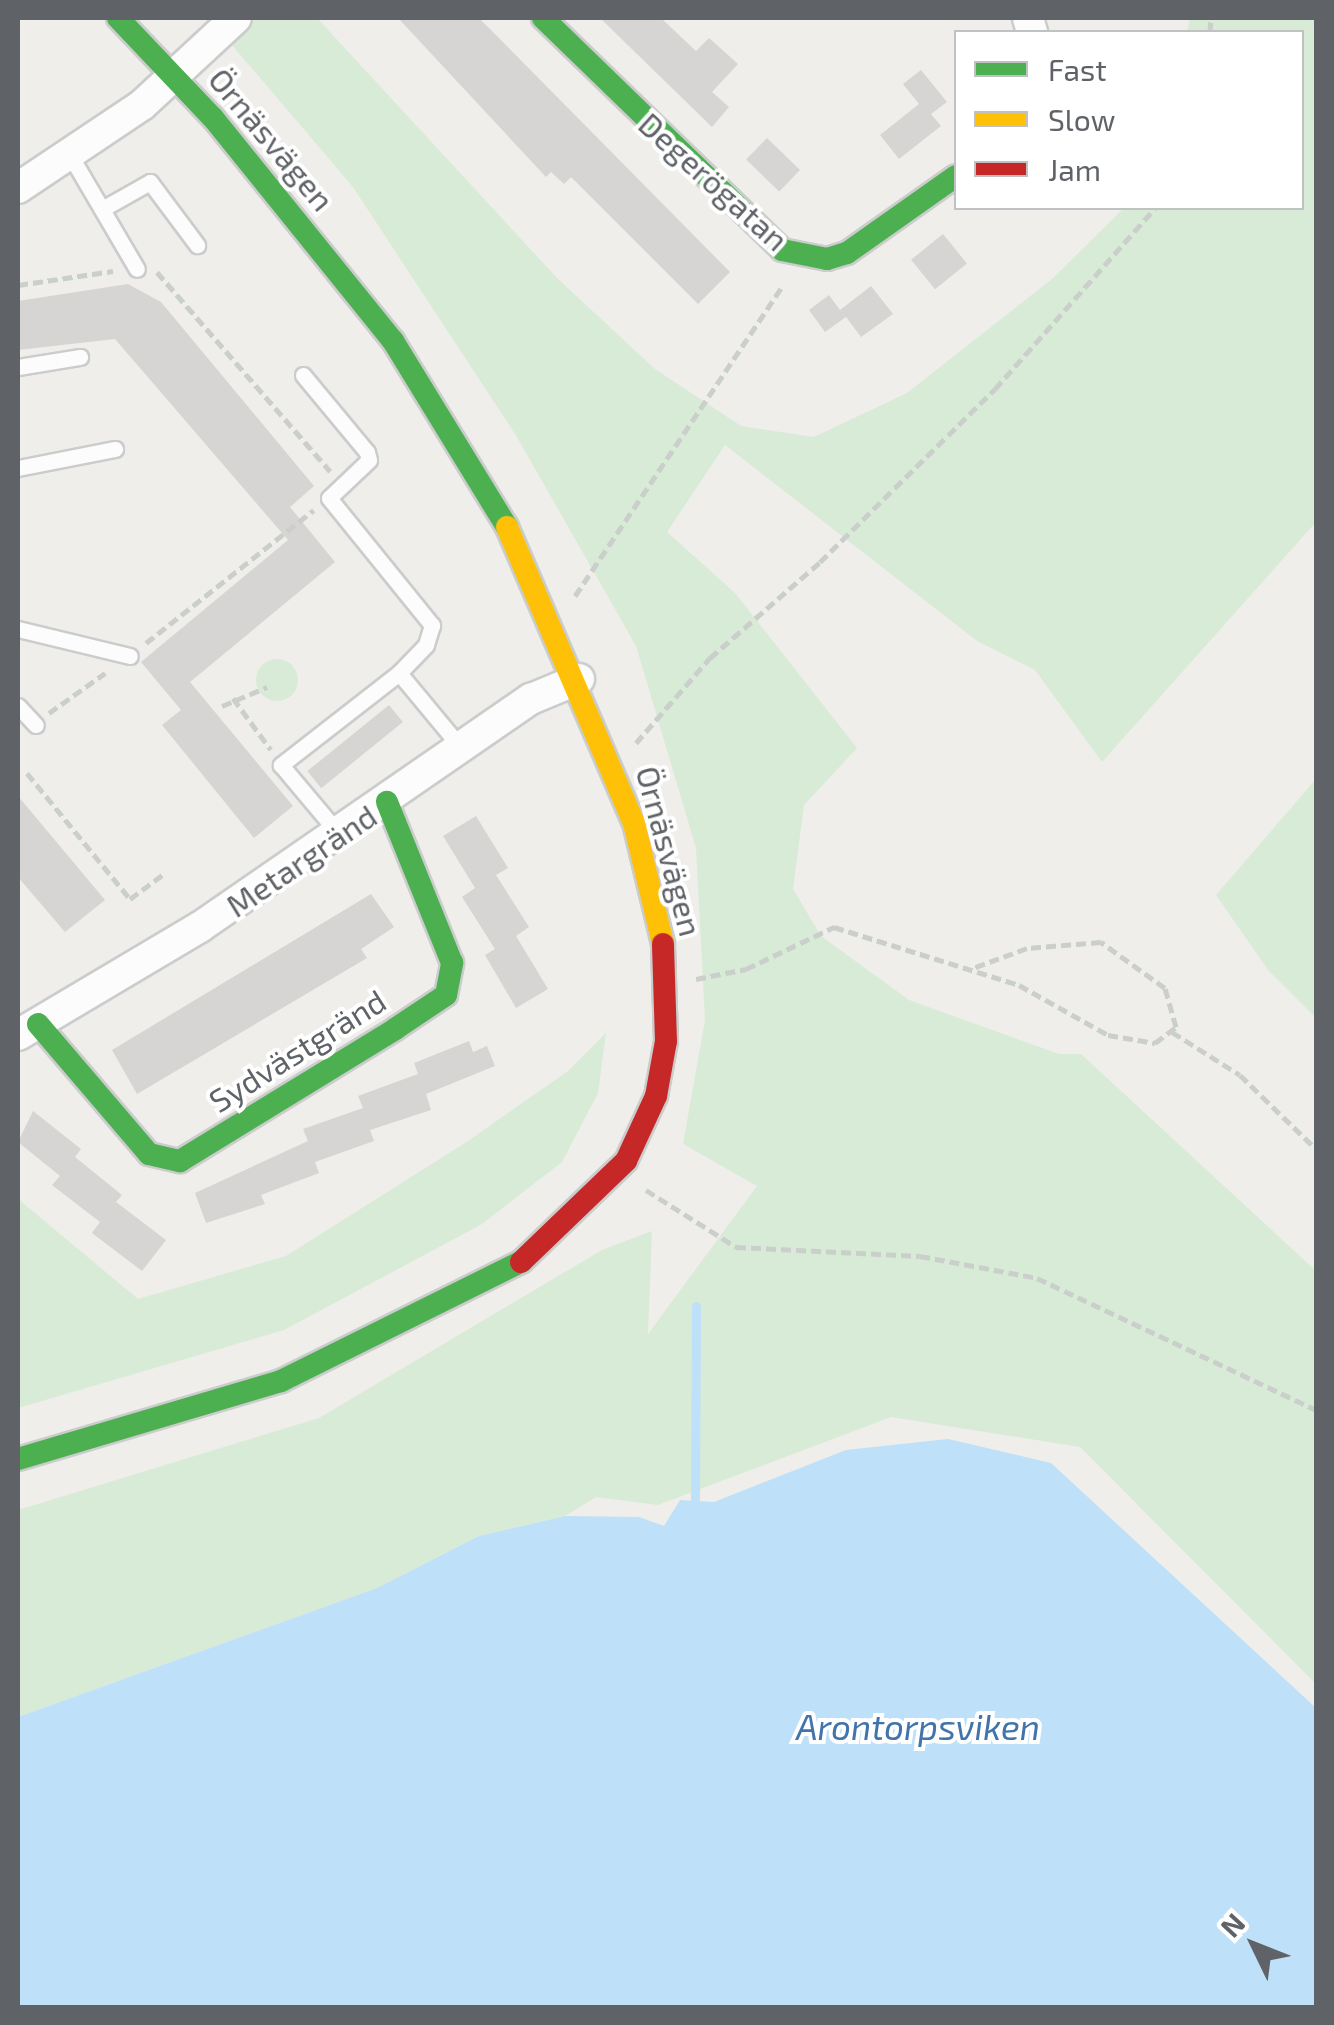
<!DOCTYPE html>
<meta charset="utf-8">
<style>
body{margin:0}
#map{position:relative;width:1334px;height:2025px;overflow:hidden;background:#efeeea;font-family:"Exo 2",sans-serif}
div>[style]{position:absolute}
.green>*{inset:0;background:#d8ebd6}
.round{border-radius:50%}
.water>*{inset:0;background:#bfe0f9}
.stream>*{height:9px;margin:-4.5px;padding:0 4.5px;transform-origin:4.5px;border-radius:4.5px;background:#bfe0f9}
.building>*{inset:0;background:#d6d5d3;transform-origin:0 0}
.path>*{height:5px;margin-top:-2.5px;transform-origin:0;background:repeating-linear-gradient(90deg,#cacfcc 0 10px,transparent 0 15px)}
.roads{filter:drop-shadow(2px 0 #cbcccc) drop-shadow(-2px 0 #cbcccc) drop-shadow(0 2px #cbcccc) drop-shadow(0 -2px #cbcccc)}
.lane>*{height:15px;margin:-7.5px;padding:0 7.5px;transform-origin:7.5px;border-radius:7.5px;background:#fdfcfc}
.street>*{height:30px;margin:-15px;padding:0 15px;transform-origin:15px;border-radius:15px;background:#fdfcfc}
.fast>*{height:22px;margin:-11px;padding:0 11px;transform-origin:11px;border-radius:11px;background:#4caf50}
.slow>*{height:22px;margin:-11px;padding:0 11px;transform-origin:11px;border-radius:11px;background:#ffc107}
.jam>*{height:22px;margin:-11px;padding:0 11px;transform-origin:11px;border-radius:11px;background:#c62828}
span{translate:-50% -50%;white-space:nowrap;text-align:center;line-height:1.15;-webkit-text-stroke:8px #fff;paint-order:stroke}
.street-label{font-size:32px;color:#5f6368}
.water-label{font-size:35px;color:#4174aa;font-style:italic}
.frame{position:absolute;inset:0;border:20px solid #5f6368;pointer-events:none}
.legend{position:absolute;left:954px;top:30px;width:350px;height:180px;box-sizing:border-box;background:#fff;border:2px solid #bfc1c3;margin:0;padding:12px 18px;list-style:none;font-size:30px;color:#5f6368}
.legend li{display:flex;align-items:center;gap:20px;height:50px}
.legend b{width:50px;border:2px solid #bfc1c3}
.north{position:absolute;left:1204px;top:1895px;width:100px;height:100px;-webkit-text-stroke:8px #fff;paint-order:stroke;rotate:313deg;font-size:28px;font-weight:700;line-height:40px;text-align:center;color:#5f6368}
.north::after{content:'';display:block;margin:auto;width:35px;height:45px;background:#5f6368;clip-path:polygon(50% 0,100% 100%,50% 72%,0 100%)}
</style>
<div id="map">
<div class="green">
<div style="clip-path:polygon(209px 18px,317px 18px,557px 278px,655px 369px,741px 426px,814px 437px,907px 393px,1052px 279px,1124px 208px,1302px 208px,1302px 32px,1187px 32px,1190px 18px,1316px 18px,1316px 522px,1102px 762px,1035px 670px,977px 641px,725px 445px,667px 532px,735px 593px,857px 748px,804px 805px,793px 889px,821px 936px,909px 1000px,1059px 1054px,1081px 1054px,1316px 1271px,1316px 1684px,1080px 1447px,891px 1417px,658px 1505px,596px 1497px,565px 1516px,479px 1536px,377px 1588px,18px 1717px,18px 1510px,319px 1418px,602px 1250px,652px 1231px,648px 1334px,757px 1186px,683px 1144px,705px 1020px,696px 848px,636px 646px,517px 437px,353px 187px)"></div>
<div class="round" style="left:256px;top:659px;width:42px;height:42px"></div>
<div style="clip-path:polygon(1316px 779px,1316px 1018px,1268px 970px,1216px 895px)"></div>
<div style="clip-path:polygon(606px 1033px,598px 1093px,562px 1162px,482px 1224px,284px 1330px,18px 1408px,18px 1199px,138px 1299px,286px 1256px,465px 1143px,568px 1071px)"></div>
</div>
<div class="water">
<div style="clip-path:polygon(948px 1439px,1051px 1463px,1316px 1708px,1316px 2007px,18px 2007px,18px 1717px,377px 1588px,479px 1536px,565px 1516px,639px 1517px,664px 1526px,680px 1500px,714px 1502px,846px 1450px)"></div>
</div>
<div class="stream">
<div style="left:695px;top:1501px;width:195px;rotate:-89.7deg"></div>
</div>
<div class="building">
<div style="clip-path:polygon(398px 18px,479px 18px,730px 272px,698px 304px,571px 177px,564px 184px,551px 172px,546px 177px)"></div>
<div style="clip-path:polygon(600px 18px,661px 18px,696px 51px,709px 38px,738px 64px,712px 92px,729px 107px,712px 127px)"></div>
<div style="clip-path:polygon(921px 70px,947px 102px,931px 114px,941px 126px,899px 159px,880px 135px,919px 104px,903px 84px)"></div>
<div style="left:767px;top:138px;width:46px;height:30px;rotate:44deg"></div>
<div style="left:943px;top:234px;width:38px;height:41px;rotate:51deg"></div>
<div style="clip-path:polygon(128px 284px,161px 302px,314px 486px,290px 507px,335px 562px,190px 682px,293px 806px,254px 838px,162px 725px,181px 710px,141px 662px,288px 540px,115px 339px,18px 350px,18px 301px)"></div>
<div style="clip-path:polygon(871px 286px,893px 314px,861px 337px,846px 317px,825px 332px,809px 310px,829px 295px,840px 310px)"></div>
<div style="left:389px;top:705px;width:22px;height:105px;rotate:51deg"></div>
<div style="clip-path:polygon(18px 796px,105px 900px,65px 932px,18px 877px)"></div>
<div style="clip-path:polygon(476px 816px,508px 868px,496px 875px,529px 927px,516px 936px,548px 989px,516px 1008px,485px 955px,495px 949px,462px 897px,475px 888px,443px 836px)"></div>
<div style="clip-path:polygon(371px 894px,394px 927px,361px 949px,367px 958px,137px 1094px,112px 1050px)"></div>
<div style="clip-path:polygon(469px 1041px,473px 1052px,487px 1046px,495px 1066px,426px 1094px,431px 1110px,370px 1130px,374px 1141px,315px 1162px,319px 1173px,261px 1195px,265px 1204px,206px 1223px,195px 1193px,308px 1141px,303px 1129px,363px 1108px,358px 1096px,418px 1074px,414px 1063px)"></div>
<div style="clip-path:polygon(33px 1111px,81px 1149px,75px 1157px,122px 1195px,116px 1202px,166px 1240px,142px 1271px,92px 1233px,100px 1222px,52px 1185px,60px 1176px,18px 1142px)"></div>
</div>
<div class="path">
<div style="left:1210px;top:32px;width:14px;rotate:-86deg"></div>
<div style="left:157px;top:272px;width:264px;rotate:49deg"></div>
<div style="left:18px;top:285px;width:96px;rotate:-8.4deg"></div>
<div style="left:575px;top:596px;width:374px;rotate:-56.2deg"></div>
<div style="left:146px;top:643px;width:214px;rotate:-38.4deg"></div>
<div style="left:233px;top:698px;width:64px;rotate:53.8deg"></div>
<div style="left:222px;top:706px;width:49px;rotate:-22.9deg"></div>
<div style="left:49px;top:713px;width:69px;rotate:-35.5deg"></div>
<div style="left:636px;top:743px;width:113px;rotate:-49deg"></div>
<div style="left:710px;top:658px;width:146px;rotate:-41.1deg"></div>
<div style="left:820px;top:562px;width:246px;rotate:-44.7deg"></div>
<div style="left:995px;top:389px;width:242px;rotate:-48.5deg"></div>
<div style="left:27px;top:773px;width:163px;rotate:50.7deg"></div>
<div style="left:130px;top:899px;width:44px;rotate:-36.6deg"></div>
<div style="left:696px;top:979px;width:51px;rotate:-11.3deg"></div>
<div style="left:746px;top:969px;width:98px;rotate:-25.5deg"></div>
<div style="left:834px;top:927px;width:194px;rotate:17.4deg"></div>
<div style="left:1019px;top:985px;width:102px;rotate:29.3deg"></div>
<div style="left:1108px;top:1035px;width:48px;rotate:9.7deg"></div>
<div style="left:1155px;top:1043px;width:26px;rotate:-37deg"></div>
<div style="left:1176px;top:1027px;width:41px;rotate:-105.8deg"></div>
<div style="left:1165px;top:988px;width:79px;rotate:-144.3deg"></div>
<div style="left:1101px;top:942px;width:74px;rotate:175.4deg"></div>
<div style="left:1027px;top:948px;width:58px;rotate:159.7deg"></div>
<div style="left:1172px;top:1032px;width:80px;rotate:32.3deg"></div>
<div style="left:1240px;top:1075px;width:106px;rotate:44.2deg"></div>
<div style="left:646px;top:1190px;width:107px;rotate:32.3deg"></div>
<div style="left:736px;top:1247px;width:184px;rotate:2.8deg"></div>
<div style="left:920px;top:1256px;width:119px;rotate:10.6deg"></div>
<div style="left:1037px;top:1278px;width:309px;rotate:25.3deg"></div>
</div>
<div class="roads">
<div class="lane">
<div style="left:70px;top:155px;width:132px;rotate:59.6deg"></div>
<div style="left:102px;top:209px;width:55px;rotate:-29.4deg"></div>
<div style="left:150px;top:182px;width:79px;rotate:53.3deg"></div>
<div style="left:18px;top:367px;width:63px;rotate:-9.2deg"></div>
<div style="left:303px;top:375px;width:100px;rotate:50.3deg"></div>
<div style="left:367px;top:452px;width:8px;rotate:76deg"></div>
<div style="left:369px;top:460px;width:55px;rotate:136.5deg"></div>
<div style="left:329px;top:498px;width:164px;rotate:51deg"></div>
<div style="left:432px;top:625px;width:21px;rotate:107deg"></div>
<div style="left:426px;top:645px;width:39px;rotate:134deg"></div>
<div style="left:399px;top:673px;width:150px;rotate:142.1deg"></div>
<div style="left:281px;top:765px;width:90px;rotate:50deg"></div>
<div style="left:18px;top:468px;width:99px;rotate:-11.1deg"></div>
<div style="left:18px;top:629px;width:115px;rotate:13.6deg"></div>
<div style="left:399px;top:673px;width:99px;rotate:50.3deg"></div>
<div style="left:18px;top:706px;width:26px;rotate:47deg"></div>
</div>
<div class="street">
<div style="left:1028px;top:18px;width:15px;rotate:74deg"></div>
<div style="left:18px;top:188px;width:149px;rotate:-33.8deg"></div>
<div style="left:142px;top:105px;width:128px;rotate:-42.8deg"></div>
<div style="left:18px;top:1035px;width:212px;rotate:-30.7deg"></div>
<div style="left:200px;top:927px;width:402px;rotate:-34.6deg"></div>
<div style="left:531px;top:699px;width:52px;rotate:-22.6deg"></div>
</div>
<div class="fast">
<div style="left:118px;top:18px;width:138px;rotate:46.5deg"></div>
<div style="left:213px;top:118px;width:287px;rotate:51.1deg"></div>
<div style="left:393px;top:341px;width:218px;rotate:58.5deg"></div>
<div style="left:543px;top:18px;width:333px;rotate:44.1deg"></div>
<div style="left:782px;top:250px;width:46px;rotate:11.3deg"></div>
<div style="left:827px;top:259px;width:21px;rotate:-17deg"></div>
<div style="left:847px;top:253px;width:133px;rotate:-35.2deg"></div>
<div style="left:38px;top:1024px;width:171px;rotate:49.5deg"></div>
<div style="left:149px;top:1154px;width:32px;rotate:13deg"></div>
<div style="left:180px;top:1161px;width:252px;rotate:-31.5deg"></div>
<div style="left:395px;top:1029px;width:61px;rotate:-33.7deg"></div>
<div style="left:446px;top:995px;width:33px;rotate:-79deg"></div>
<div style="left:452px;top:963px;width:174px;rotate:-112deg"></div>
<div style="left:18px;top:1459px;width:274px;rotate:-16.5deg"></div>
<div style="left:281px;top:1381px;width:268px;rotate:-26.4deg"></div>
</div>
<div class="slow">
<div style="left:507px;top:527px;width:322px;rotate:66.8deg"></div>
<div style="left:634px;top:823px;width:124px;rotate:76.5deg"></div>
</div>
<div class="jam">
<div style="left:521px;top:1262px;width:146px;rotate:-43.9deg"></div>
<div style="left:626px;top:1161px;width:72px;rotate:-65.2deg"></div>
<div style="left:656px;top:1096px;width:56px;rotate:-79.7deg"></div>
<div style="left:666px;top:1041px;width:97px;rotate:-91.8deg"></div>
</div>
</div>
<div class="street-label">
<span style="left:272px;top:139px;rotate:50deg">Örnäsvägen</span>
<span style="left:714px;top:181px;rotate:42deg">Degerögatan</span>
<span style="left:670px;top:851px;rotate:75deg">Örnäsvägen</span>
<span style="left:301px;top:860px;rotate:-34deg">Metargränd</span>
<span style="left:297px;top:1050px;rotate:-32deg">Sydvästgränd</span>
</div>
<div class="water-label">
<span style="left:918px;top:1726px">Arontorpsviken</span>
</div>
<div class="frame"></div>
<ul class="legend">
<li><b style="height:12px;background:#4caf50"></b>Fast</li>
<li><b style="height:12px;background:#ffc107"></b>Slow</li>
<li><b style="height:12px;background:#c62828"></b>Jam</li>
</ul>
<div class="north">N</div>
</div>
